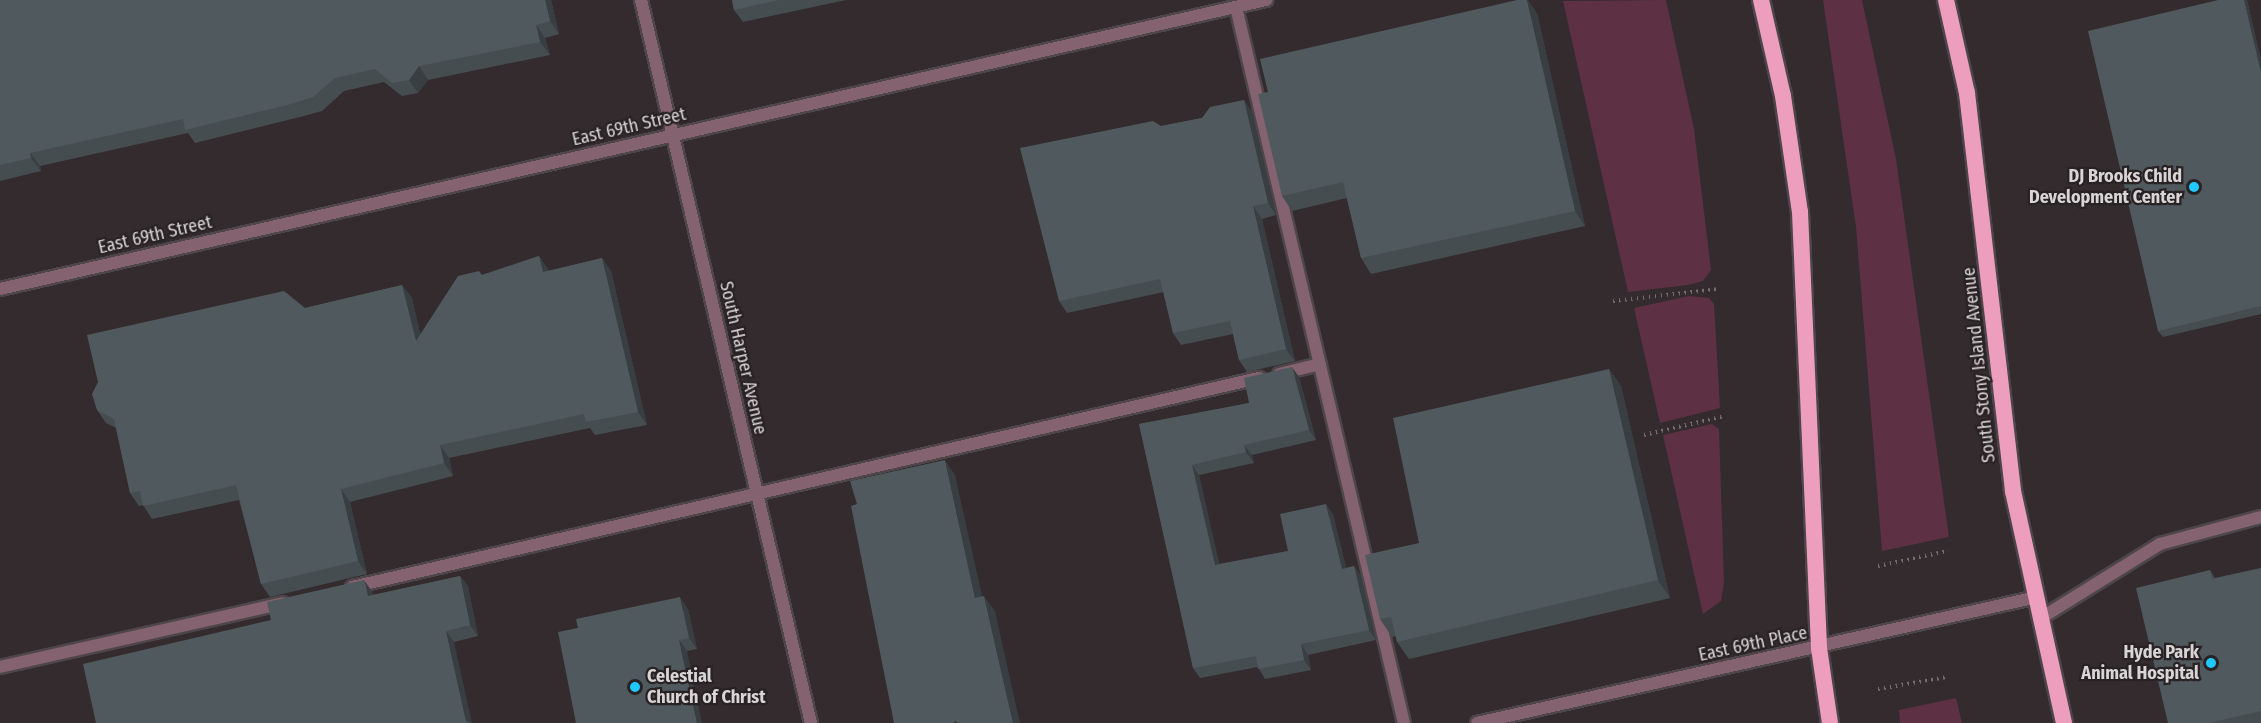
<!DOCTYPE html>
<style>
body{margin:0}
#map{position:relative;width:2261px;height:723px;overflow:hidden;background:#332b2e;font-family:"Fira Sans Condensed",sans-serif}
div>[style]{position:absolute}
.green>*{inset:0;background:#5d3143}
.path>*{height:4px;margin-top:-2px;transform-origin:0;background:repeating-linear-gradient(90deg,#736c6f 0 1.5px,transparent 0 6px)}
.roads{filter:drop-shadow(2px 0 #4e4649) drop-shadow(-2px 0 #4e4649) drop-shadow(0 2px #4e4649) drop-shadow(0 -2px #4e4649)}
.service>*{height:12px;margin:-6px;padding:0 6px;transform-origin:6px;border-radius:6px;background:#85626f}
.minor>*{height:12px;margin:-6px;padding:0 6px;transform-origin:6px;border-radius:6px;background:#85626f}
.trunk>*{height:16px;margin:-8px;padding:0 8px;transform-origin:8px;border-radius:8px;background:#ed9ebd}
.wall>*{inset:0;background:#454d50}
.shaded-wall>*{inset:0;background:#383e41}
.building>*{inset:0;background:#50595d}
.dots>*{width:16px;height:16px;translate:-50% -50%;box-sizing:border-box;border:3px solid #292224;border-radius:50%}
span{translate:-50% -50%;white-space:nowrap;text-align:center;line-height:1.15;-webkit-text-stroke:4.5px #292224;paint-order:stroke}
.street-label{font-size:18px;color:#d9d4d5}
.poi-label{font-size:18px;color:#d9d4d5;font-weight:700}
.right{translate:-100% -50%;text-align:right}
.left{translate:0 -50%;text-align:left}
</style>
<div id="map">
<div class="green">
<div style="clip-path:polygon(1666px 0,1694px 129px,1711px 270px,1703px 281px,1688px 285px,1628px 292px,1563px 1px)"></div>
<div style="clip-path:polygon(1823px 0,1862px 0,1896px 159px,1949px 537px,1882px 551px,1856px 227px)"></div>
<div style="clip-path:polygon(1689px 296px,1709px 298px,1714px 304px,1720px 408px,1660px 423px,1634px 308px)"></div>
<div style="clip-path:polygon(1712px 424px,1719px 429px,1724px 583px,1721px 601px,1703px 614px,1663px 435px)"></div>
<div style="clip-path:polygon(1956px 698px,1962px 723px,1900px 723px,1899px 710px)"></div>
</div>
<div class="path">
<div style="left:1613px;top:301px;width:107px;rotate:-6.5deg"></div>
<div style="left:1644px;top:435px;width:83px;rotate:-13.2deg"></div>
<div style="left:1878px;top:566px;width:72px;rotate:-12.1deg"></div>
<div style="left:1878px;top:689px;width:70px;rotate:-9.9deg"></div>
</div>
<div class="roads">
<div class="service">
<div style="left:1236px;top:7px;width:735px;rotate:76.8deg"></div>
<div style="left:1279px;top:374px;width:42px;rotate:-13.7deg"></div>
<div style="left:352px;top:587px;width:931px;rotate:-12.98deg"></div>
<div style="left:2041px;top:618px;width:140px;rotate:-31.9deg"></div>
<div style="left:2160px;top:544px;width:105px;rotate:-15deg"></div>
<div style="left:0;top:667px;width:290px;rotate:-12.7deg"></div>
</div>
<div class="minor">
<div style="left:641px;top:0;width:743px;rotate:76.77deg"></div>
<div style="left:0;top:289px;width:1299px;rotate:-12.86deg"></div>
<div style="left:1477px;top:723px;width:574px;rotate:-12.68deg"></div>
</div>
<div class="trunk">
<div style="left:1761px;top:0;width:98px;rotate:77.1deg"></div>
<div style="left:1783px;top:96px;width:117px;rotate:81.7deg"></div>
<div style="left:1800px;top:212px;width:436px;rotate:87.5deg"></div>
<div style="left:1819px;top:648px;width:76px;rotate:81.7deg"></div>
<div style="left:1946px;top:0;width:95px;rotate:77.3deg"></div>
<div style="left:1967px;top:93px;width:401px;rotate:83.4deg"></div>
<div style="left:2013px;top:491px;width:238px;rotate:77.6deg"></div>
</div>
</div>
<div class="wall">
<div style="clip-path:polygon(0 0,551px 0,559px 34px,545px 38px,550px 55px,428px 80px,418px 93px,402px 96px,384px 82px,344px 91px,322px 111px,300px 117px,195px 143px,188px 133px,40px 166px,41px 171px,0 181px)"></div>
<div style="clip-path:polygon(732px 0,846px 0,743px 22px,734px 10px)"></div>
<div style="clip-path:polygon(2218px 0,2247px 0,2261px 60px,2261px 314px,2163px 337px,2158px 331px)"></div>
<div style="clip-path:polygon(1537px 13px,1585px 226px,1371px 274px,1361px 258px,1347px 198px,1292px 211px,1282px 196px,1268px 92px)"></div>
<div style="clip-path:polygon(1244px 100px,1252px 112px,1276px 215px,1262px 219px,1295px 361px,1247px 372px,1239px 360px,1233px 334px,1181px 345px,1173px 333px,1164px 292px,1067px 313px,1059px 301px,1161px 126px,1202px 118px)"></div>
<div style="clip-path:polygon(539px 256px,549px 271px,602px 258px,611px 271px,647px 425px,595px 435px,590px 428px,449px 458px,453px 476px,350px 502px,367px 574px,270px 597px,261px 584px,239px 500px,152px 519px,143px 505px,139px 506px,130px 493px,116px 428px,106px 423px,97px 410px,305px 308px,402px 285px,412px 298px,420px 334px,482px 275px)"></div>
<div style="clip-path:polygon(1609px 369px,1621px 386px,1670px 598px,1409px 659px,1397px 642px,1396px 636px,1392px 637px,1380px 619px,1419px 543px)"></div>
<div style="clip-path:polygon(1299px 377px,1316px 440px,1252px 455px,1254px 463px,1199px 475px,1219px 564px,1288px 551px,1333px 514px,1346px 568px,1354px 566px,1361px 576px,1376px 640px,1308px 655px,1311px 670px,1265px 679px,1258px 667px,1200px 678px,1193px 668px,1139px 424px,1249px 403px)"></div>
<div style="clip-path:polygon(2261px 568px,2261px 723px,2168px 723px,2210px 570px,2215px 578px)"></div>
<div style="clip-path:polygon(460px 576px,468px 586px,478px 636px,454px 642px,271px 620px,371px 590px,373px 595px)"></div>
<div style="clip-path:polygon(688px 609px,697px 649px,687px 651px,578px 628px)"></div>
</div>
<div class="shaded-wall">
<div style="clip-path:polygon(545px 0,551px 0,559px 34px,550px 21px)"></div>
<div style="clip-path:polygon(1527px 0,1528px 0,1537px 13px,1585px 226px,1575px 211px)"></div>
<div style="clip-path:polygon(2244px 0,2247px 0,2261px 60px,2261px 73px)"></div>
<div style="clip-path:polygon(536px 25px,545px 38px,550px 55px,540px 42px)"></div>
<div style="clip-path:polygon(419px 66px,428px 80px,418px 93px,409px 80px)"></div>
<div style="clip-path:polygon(1244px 100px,1252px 112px,1276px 215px,1268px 203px)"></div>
<div style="clip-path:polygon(30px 153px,40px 166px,41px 171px,31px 158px)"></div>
<div style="clip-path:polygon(1253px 206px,1262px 219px,1295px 361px,1286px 349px)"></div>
<div style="clip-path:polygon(539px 256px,548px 269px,552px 285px,543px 272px)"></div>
<div style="clip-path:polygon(602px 258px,611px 271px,647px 425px,638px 412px)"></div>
<div style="clip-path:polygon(402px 285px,412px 298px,425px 354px,416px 341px)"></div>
<div style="clip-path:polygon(1292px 367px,1299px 377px,1316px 440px,1309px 430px)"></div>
<div style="clip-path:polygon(1609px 369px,1621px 386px,1670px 598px,1658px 580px)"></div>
<div style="clip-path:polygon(440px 445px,449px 458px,453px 476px,444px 463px)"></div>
<div style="clip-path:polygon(1244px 445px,1252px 455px,1254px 463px,1246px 452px)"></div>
<div style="clip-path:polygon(945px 460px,955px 475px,986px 613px,975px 598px)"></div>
<div style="clip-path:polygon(1192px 465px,1199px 475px,1222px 575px,1215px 565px)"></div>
<div style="clip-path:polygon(341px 489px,350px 502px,367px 574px,358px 561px)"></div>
<div style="clip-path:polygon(1326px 504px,1333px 514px,1349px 579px,1342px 569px)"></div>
<div style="clip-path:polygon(1354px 566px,1361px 576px,1376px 640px,1369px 630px)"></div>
<div style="clip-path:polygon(460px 576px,468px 586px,478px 636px,470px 625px)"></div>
<div style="clip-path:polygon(364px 580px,371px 590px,375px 607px,368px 596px)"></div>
<div style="clip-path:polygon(984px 596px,995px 611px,1020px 723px,1013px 723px)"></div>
<div style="clip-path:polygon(680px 597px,688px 609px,697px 649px,689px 638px)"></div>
<div style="clip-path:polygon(446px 631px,454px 642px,472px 723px,468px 723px,466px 721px)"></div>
<div style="clip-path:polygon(679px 640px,687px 651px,702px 723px,697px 723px)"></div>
<div style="clip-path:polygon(1301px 644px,1308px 655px,1311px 670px,1304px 660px)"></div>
</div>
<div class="building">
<div style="clip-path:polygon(0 0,545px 0,550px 21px,536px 25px,540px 42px,419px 66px,409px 80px,392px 83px,375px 69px,335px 78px,313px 97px,291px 104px,185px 130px,183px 119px,30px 153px,31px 158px,0 165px)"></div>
<div style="clip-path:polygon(732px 0,779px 0,734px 10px)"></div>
<div style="clip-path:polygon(1517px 0,1527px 0,1575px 211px,1361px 258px,1343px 182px,1282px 196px,1258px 94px,1268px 92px,1260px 59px)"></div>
<div style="clip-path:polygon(2218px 0,2244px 0,2261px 73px,2261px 306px,2158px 331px,2088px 31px)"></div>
<div style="clip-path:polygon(1244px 100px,1268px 203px,1253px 206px,1286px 349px,1239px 360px,1230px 321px,1173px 333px,1160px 279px,1059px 301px,1020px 148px,1153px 121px,1161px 126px,1202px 118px,1210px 107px)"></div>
<div style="clip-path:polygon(539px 256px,543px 272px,602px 258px,638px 412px,586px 422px,584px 414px,440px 445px,444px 463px,341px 489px,358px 561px,261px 584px,236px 485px,143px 506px,140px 491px,130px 493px,114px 419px,97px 410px,92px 394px,98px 382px,87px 335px,284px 291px,305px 308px,402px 285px,416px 341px,458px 276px,479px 271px,482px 275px)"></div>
<div style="clip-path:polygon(1292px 367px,1309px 430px,1244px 445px,1246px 452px,1192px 465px,1215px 565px,1288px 551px,1280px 514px,1326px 504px,1342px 569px,1354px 566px,1369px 630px,1301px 644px,1304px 660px,1258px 669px,1256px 656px,1193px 668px,1139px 424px,1249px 403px,1244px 378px)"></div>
<div style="clip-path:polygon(1609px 369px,1658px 580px,1397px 642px,1391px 617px,1380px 619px,1365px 555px,1419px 543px,1393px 418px)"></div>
<div style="clip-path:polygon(945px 460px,975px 598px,984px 596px,1013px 723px,958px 723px,955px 721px,954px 723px,894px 723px,851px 506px,857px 504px,850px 481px)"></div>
<div style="clip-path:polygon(2261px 568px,2261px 711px,2209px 723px,2168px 723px,2136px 588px,2210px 570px,2212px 579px)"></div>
<div style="clip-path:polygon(460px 576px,470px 625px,446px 631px,466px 721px,470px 723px,96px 723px,83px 664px,271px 620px,267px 602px,364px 580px,368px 596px)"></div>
<div style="clip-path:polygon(680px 597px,689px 638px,679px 640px,697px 723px,576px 723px,558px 632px,578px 628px,576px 619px)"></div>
</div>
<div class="dots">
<div style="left:2194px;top:187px;background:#1fc9fd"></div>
<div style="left:2211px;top:663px;background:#1fc9fd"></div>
<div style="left:635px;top:687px;background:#1fc9fd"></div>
</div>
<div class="street-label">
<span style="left:629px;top:127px;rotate:-13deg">East 69th Street</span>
<span style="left:155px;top:235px;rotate:-13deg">East 69th Street</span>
<span style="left:743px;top:358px;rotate:77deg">South Harper Avenue</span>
<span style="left:1979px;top:365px;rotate:-96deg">South Stony Island Avenue</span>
<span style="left:1753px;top:644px;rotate:-12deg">East 69th Place</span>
</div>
<div class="poi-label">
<span class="right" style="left:2182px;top:187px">DJ Brooks Child<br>Development Center</span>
<span class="right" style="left:2199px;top:663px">Hyde Park<br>Animal Hospital</span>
<span class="left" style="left:647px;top:687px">Celestial<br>Church of Christ</span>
</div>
</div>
